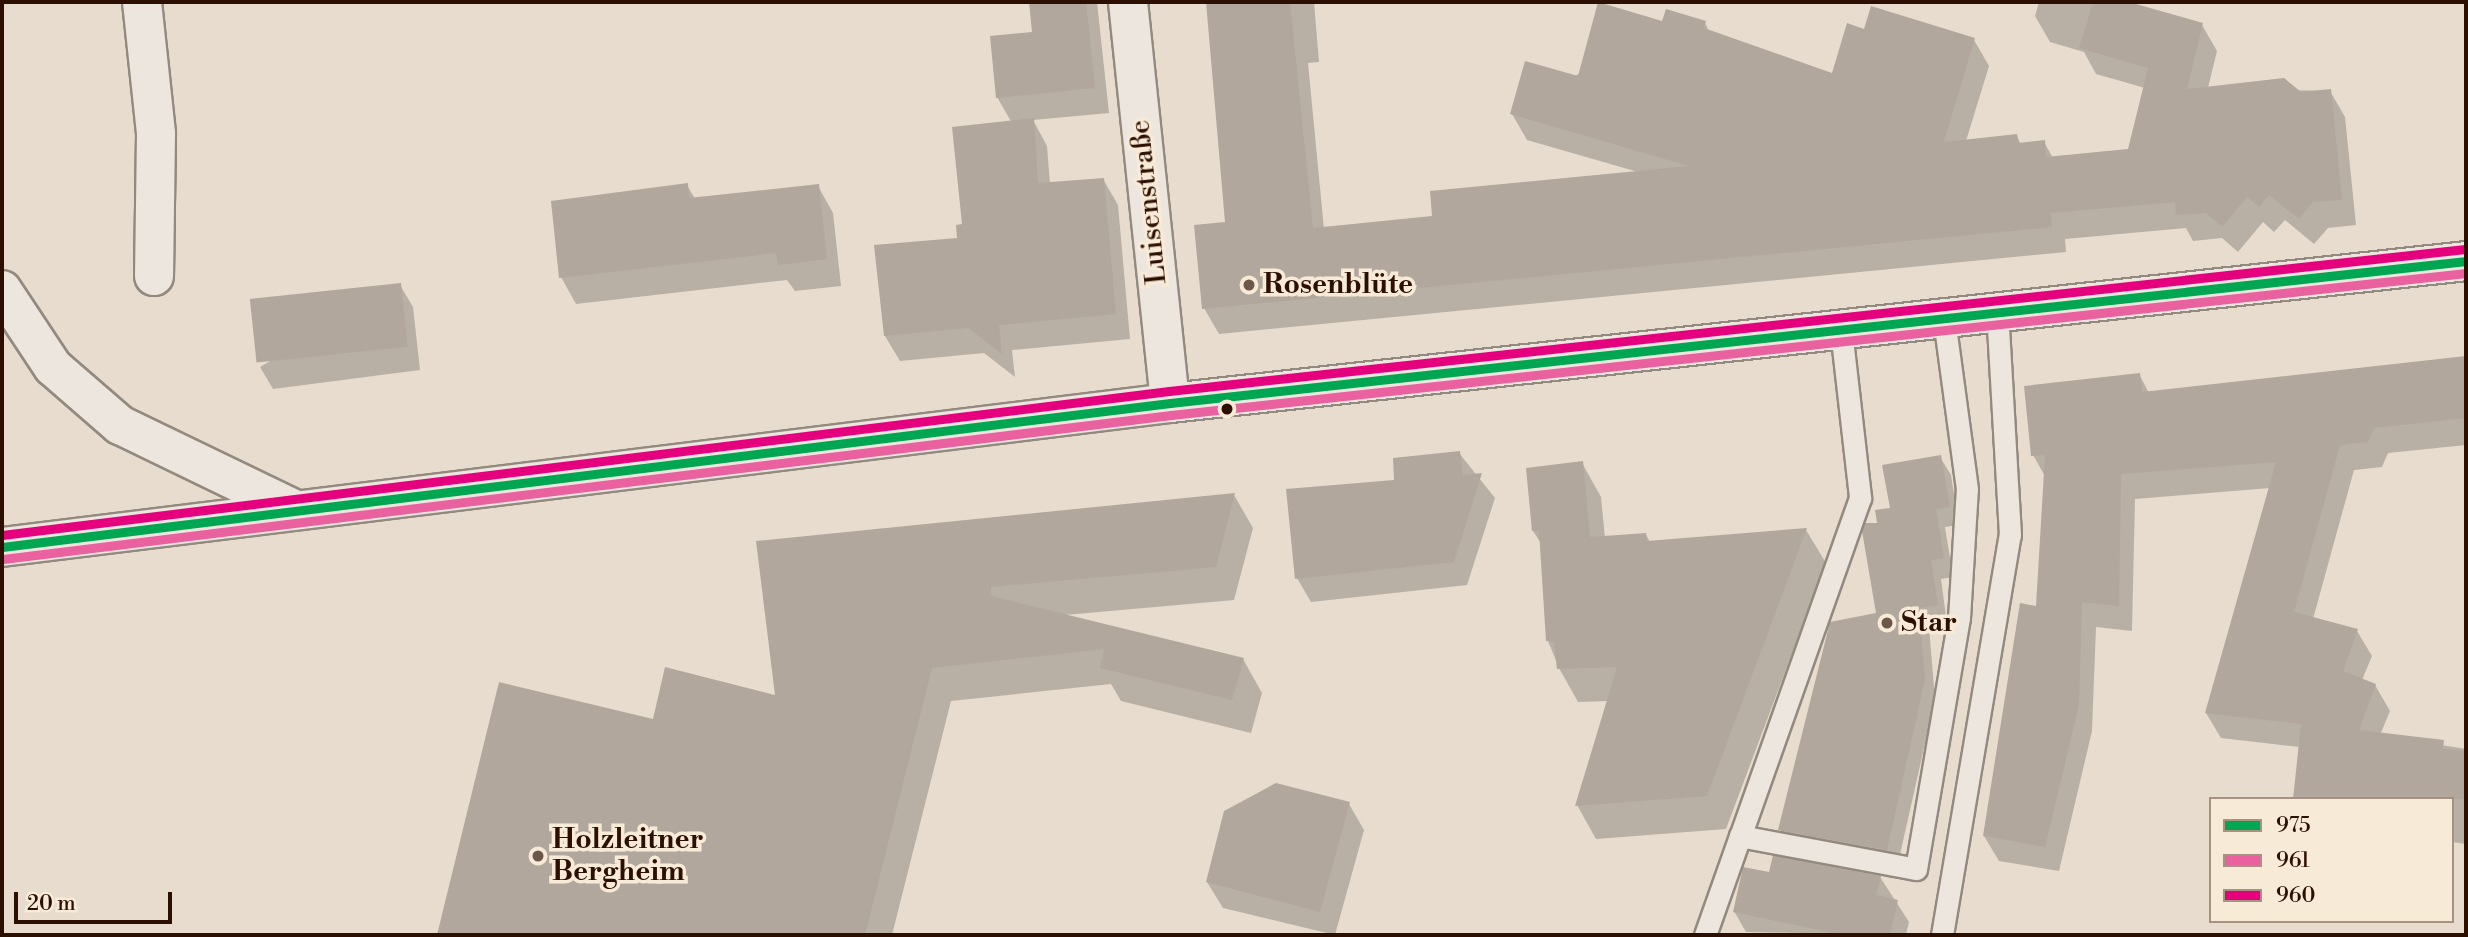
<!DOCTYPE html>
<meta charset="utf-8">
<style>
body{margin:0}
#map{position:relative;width:2468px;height:937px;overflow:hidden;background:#e7dccd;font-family:"Libre Bodoni",serif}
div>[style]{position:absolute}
.shadow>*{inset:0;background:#0003}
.building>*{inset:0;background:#b1a79c;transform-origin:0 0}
.roads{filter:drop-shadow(2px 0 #938a7f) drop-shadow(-2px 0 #938a7f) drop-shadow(0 2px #938a7f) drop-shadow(0 -2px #938a7f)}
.lane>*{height:21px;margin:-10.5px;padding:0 10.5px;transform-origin:10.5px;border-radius:10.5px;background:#ece6de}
.street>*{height:38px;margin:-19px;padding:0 19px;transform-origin:19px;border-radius:19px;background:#ece6de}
.secondary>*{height:38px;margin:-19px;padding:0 19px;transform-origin:19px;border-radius:19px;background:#ece6de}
.bus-1>*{height:9px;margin:-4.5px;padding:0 4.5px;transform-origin:4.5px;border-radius:4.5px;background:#00a651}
.bus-2>*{height:9px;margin:-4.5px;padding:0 4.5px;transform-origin:4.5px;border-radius:4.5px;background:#e9619e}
.bus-3>*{height:9px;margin:-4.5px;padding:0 4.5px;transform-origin:4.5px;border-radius:4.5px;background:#e5007d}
.dots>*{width:19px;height:19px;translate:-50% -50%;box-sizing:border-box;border:4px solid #f7ead7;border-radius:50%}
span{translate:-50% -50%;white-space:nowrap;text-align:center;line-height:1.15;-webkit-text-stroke:7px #f7ead7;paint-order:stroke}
.street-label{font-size:28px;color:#2c0f00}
.poi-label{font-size:28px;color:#2c0f00;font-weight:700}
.left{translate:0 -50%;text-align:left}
.frame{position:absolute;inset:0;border:4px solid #2c0f00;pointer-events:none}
.legend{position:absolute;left:2209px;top:797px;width:245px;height:126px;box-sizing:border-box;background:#f7ead7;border:2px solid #a69281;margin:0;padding:9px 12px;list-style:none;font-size:21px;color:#2c0f00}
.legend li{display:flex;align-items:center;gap:14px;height:35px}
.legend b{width:35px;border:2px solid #a69281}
.scale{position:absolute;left:14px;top:892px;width:158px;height:32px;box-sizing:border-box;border:4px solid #2c0f00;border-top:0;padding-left:9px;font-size:21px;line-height:24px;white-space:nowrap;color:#2c0f00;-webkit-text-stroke:5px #f7ead7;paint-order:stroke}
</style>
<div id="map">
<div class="shadow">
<div style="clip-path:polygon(1031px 2px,1097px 2px,1109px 113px,1033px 120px,1047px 146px,1050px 184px,1103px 179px,1118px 205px,1130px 339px,1012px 350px,1015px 377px,984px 353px,900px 361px,885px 336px,958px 240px,1012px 123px,997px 97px,1034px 33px)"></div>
<div style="clip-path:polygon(1207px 2px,1314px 2px,1319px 62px,1308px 63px,1324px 229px,1434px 217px,1638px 172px,1527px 140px,1512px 114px,1663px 23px,1705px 23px,1710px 33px,1833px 75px,1865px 31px,1974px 40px,1989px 66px,1966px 141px,2016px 136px,2021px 144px,2044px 142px,2053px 158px,2129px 151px,2145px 88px,2096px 74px,2084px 52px,2050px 42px,2035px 16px,2039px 2px,2126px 2px,2202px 25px,2217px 51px,2208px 88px,2330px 91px,2345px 117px,2356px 225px,2328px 228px,2314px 244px,2285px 220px,2274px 232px,2263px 222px,2238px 252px,2222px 238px,2193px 241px,2186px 228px,2065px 239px,2066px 252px,1219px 334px,1204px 308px,1227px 223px)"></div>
<div style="clip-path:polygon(687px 185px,695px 199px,818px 186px,833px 213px,841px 286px,795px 291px,787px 280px,576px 304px,561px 277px)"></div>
<div style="clip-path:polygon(400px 285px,413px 307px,420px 370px,273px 389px,260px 367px)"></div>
<div style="clip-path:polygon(2466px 357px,2466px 445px,2388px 453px,2382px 467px,2354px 470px,2313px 619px,2357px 631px,2372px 656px,2362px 680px,2375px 685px,2390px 711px,2380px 735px,2466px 749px,2466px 844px,2452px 842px,2452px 799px,2300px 747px,2221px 738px,2206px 713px,2270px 488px,2135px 499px,2132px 631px,2096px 627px,2092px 731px,2059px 871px,1999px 861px,1984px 836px,2038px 608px,2046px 478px,2033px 455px,2139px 374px,2149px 393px)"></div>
<div style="clip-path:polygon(1459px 453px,1495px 498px,1467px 585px,1311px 602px,1297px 578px,1396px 481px)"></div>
<div style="clip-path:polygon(1940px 457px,1951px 475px,1959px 525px,1945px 527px,1953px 577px,1941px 579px,1947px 624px,1929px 627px,1935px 699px,1897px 868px,1791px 848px,1780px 830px,1878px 615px,1879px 524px)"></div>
<div style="clip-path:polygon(1582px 463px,1601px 497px,1605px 538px,1646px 535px,1650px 542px,1806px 530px,1826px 563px,1726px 829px,1596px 839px,1577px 805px,1609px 701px,1578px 702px,1559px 668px,1548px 641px,1542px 545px,1533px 531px)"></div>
<div style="clip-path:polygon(1234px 495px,1253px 528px,1234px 600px,1065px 615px,1243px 659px,1262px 693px,1251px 733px,1121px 701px,1111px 684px,951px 701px,892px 935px,439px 935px,500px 684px,654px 721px,777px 697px,758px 543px)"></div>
<div style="clip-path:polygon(1349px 804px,1364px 830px,1335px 935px,1223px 908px,1207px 882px)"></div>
<div style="clip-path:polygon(1770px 874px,1880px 877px,1909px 922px,1906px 935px,1746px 932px,1734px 911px)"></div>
</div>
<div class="building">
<div style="clip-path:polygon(1029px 2px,1086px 2px,1095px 88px,996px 98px,990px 36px,1032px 32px)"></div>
<div style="clip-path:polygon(1206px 2px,1290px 2px,1313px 228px,1432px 216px,1430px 191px,1689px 166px,1510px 114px,1525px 61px,1578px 76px,1598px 2px,1662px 21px,1666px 9px,1706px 21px,1704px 28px,1832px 73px,1847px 23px,1864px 29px,1871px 6px,1975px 38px,1944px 142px,2017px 134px,2019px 143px,2045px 140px,2046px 157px,2128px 149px,2148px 68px,2079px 48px,2093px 2px,2129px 2px,2203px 23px,2187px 89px,2284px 78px,2301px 92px,2331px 89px,2342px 200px,2313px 202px,2299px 219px,2269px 195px,2259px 207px,2247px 197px,2222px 227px,2206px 213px,2176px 215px,2175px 202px,2051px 213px,2052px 227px,1202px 309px,1194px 225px,1225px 222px)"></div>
<div style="clip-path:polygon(1034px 118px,1038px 183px,1104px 178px,1116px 314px,999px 325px,1002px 354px,968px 328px,884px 336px,874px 245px,957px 238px,956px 225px,962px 224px,952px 127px)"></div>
<div style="clip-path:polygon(688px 183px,689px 198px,819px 184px,827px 259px,778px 265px,776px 253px,559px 278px,551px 201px)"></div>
<div style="left:401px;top:283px;width:64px;height:152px;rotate:84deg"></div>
<div style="clip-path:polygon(2466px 356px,2466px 418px,2374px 428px,2368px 442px,2340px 445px,2294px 612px,2358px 629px,2343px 671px,2376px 684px,2359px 730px,2444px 740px,2443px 749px,2466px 751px,2466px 799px,2293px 799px,2301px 724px,2205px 713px,2276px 462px,2121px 474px,2119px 606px,2082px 602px,2079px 705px,2045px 847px,1983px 836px,2020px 603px,2036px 606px,2045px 455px,2031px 456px,2024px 386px,2140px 373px,2142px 392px)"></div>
<div style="clip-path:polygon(1460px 451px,1463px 475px,1482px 473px,1454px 562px,1295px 579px,1286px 489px,1394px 480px,1393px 458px)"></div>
<div style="clip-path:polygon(1941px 455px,1950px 507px,1936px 509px,1944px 558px,1931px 560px,1938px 605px,1919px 608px,1925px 679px,1887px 850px,1778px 830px,1830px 622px,1876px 613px,1862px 531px,1865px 523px,1877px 523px,1875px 510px,1890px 508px,1882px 465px)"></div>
<div style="clip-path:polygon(1583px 461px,1590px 537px,1646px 533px,1647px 541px,1807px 528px,1707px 796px,1575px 806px,1617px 667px,1557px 669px,1554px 642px,1546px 641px,1539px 531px,1532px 531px,1526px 468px)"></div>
<div style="clip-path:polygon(1235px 493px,1216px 567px,991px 587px,991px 596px,1244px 658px,1232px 700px,1100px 668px,1104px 649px,932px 668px,865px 935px,437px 935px,499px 682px,653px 719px,665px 667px,775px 695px,756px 541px)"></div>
<div style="clip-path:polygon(1276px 783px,1350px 802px,1320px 912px,1206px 882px,1224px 811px)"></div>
<div style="clip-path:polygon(1773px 855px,1881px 876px,1876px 895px,1898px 900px,1890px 935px,1844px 935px,1733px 912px,1743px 867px,1769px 872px)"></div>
</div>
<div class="roads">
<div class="lane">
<div style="left:1841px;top:330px;width:169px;rotate:83.5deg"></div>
<div style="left:1860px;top:498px;width:359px;rotate:109.5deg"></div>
<div style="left:1740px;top:836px;width:179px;rotate:10.6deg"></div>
<div style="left:1916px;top:869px;width:255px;rotate:-80.3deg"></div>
<div style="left:1959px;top:618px;width:129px;rotate:-86.5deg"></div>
<div style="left:1967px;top:489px;width:173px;rotate:-97.7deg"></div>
<div style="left:1705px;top:935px;width:105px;rotate:-70.5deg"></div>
<div style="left:1942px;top:935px;width:406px;rotate:-80.4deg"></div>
<div style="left:2010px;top:535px;width:223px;rotate:-93.3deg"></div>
</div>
<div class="street">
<div style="left:142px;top:2px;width:133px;rotate:83.9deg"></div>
<div style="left:156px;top:134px;width:142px;rotate:90.8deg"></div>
<div style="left:1128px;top:2px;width:403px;rotate:84deg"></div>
</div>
<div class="secondary">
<div style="left:2px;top:290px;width:92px;rotate:56.5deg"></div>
<div style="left:53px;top:367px;width:89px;rotate:40.9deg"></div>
<div style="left:120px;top:425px;width:195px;rotate:25.8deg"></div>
<div style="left:2px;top:547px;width:1177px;rotate:-7.03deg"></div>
<div style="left:1170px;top:403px;width:1304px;rotate:-6.25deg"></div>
</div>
</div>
<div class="bus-1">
<div style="left:2px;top:547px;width:1177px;rotate:-7.03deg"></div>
<div style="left:1170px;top:403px;width:1304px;rotate:-6.25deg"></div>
</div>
<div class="bus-2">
<div style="left:3px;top:559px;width:1177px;rotate:-7.03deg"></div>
<div style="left:1171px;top:415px;width:1303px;rotate:-6.26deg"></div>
</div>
<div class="bus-3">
<div style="left:2px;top:535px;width:1176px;rotate:-7.03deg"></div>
<div style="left:1169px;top:391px;width:1304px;rotate:-6.25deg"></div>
</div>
<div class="dots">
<div style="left:1249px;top:285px;background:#6d5748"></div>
<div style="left:1227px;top:409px;background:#2c0f00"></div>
<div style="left:1887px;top:623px;background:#6d5748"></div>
<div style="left:538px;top:856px;background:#6d5748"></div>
</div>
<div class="street-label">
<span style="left:1149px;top:202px;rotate:-96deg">Luisenstraße</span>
</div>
<div class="poi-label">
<span class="left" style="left:1263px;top:285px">Rosenblüte</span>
<span class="left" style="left:1901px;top:623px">Star</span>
<span class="left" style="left:552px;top:856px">Holzleitner<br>Bergheim</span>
</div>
<div class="frame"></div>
<ul class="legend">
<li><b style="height:9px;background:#00a651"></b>975</li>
<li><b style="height:9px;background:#e9619e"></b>961</li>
<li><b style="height:9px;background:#e5007d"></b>960</li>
</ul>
<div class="scale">20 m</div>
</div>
